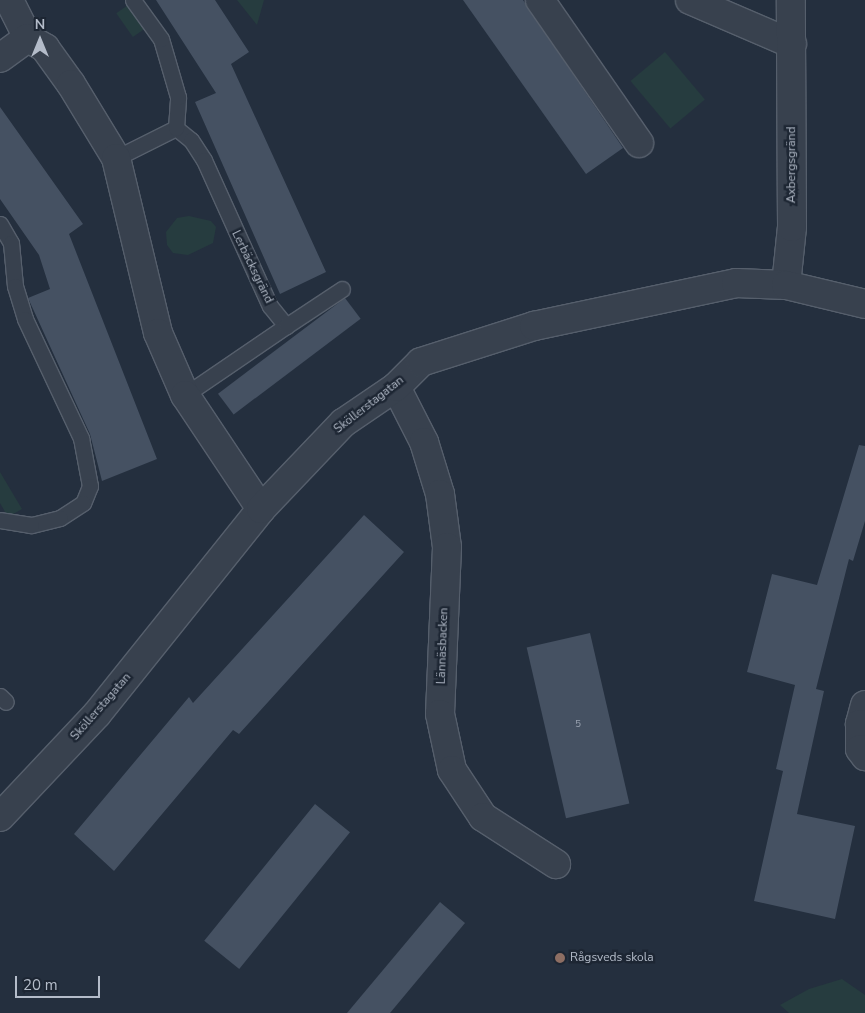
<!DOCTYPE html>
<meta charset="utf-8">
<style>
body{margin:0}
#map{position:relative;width:865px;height:1013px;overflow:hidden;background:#242f3e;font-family:"Nunito Sans",sans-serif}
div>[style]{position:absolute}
.green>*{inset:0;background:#263c3f;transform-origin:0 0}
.building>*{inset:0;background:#455162;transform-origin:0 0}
.roads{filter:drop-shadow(1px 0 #565f6c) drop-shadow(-1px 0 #565f6c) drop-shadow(0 1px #565f6c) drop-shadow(0 -1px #565f6c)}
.service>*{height:15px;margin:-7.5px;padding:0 7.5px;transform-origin:7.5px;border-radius:7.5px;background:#38414e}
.minor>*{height:28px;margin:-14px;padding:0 14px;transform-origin:14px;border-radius:14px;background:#38414e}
.dots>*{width:14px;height:14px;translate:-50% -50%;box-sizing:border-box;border:2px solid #1d2633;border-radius:50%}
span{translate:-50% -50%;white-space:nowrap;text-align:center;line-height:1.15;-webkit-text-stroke:5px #1d2633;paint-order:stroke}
.number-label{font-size:10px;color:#98a1af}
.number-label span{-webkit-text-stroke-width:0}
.street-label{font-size:12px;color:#b4bcc9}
.poi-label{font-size:12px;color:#b4bcc9}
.left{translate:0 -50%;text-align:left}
.north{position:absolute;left:15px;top:15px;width:50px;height:50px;-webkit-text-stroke:4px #1d2633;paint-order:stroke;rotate:0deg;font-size:14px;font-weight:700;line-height:20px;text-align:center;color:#b4bcc9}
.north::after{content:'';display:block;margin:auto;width:18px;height:22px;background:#b4bcc9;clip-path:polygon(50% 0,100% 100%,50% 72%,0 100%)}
.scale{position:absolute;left:15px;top:976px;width:85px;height:22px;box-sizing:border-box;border:2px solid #b4bcc9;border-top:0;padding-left:6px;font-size:15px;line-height:18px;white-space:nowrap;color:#b4bcc9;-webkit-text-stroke:4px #1d2633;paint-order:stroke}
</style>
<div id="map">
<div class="green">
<div style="clip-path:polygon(237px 0,264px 0,257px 25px)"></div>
<div style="left:131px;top:3px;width:29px;height:18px;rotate:55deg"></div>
<div style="left:665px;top:52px;width:62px;height:45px;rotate:50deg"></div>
<div style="clip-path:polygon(189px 216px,211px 221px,216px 227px,213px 243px,188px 255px,173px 253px,167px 245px,166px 232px,177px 218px)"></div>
<div style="clip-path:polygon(0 472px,22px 509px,8px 517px,0 503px)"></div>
<div style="clip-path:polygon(842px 979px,865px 995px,865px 1013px,789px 1013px,780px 1005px,809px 989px)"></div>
</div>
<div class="building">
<div style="clip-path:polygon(156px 0,215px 0,249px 52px,231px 64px,326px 272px,280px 294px,195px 102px,216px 93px)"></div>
<div style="clip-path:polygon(463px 0,523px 0,623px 148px,586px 174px)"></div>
<div style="clip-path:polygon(0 107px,83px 224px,69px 234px,157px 459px,102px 481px,90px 434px,28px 298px,50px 289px,39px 255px,0 199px)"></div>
<div style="left:345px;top:298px;width:26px;height:159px;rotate:53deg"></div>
<div style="clip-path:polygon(859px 445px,865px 446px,865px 521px,853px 561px,849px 559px,816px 689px,824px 691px,797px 814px,855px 826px,835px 919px,754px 901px,783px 771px,776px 769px,795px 685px,747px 672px,772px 574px,817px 585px)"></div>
<div style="clip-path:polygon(364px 515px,404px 552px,239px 734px,233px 730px,114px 871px,74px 834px,189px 697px,193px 703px)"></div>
<div style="left:590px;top:633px;width:175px;height:65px;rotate:77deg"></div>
<div style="left:315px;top:804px;width:45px;height:176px;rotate:39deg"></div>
<div style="clip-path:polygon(440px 902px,465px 923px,390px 1013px,347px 1013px)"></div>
</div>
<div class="roads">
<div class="service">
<div style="left:176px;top:128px;width:19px;rotate:39deg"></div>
<div style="left:191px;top:140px;width:24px;rotate:57deg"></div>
<div style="left:204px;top:160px;width:160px;rotate:65.7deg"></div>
<div style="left:270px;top:306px;width:26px;rotate:51deg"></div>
<div style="left:286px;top:326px;width:122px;rotate:145.7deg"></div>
<div style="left:116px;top:158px;width:67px;rotate:-26.6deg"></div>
<div style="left:176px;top:128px;width:31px;rotate:-86deg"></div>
<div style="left:178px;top:97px;width:60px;rotate:-106.3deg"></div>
<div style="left:161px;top:39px;width:48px;rotate:-125.7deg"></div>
<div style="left:0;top:224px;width:22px;rotate:60deg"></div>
<div style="left:11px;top:243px;width:43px;rotate:84.7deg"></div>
<div style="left:15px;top:286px;width:34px;rotate:73deg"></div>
<div style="left:25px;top:319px;width:132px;rotate:64.8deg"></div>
<div style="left:81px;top:438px;width:49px;rotate:79.4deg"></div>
<div style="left:90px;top:486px;width:18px;rotate:112deg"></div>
<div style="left:83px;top:503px;width:27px;rotate:147deg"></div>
<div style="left:60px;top:518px;width:30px;rotate:166deg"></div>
<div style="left:31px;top:525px;width:31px;rotate:-171deg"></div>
<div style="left:286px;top:326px;width:67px;rotate:-33.5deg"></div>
<div style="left:0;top:696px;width:8px;rotate:45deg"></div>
</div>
<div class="minor">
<div style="left:9px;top:0;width:42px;rotate:63.4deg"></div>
<div style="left:28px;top:38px;width:20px;rotate:30deg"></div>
<div style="left:45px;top:48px;width:44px;rotate:54.2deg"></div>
<div style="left:71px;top:84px;width:87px;rotate:58.7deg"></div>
<div style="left:116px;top:158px;width:180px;rotate:76.5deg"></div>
<div style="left:158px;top:333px;width:68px;rotate:66.5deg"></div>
<div style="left:185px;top:395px;width:137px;rotate:56.3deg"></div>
<div style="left:540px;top:0;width:174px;rotate:55.3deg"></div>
<div style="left:690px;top:0;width:111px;rotate:23.3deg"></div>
<div style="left:0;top:58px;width:34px;rotate:-36deg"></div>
<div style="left:786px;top:285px;width:58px;rotate:-84.1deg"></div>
<div style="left:792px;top:227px;width:227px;rotate:-90.3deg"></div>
<div style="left:396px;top:387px;width:62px;rotate:63deg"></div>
<div style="left:424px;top:442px;width:54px;rotate:72.9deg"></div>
<div style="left:440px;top:494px;width:53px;rotate:82.5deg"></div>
<div style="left:447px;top:547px;width:167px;rotate:92.4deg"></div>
<div style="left:440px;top:714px;width:57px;rotate:77.9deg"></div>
<div style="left:452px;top:770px;width:56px;rotate:56.6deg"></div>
<div style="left:483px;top:817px;width:87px;rotate:32.8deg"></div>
<div style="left:865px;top:705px;width:20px;rotate:105deg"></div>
<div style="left:860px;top:724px;width:25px;rotate:90deg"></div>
<div style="left:860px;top:749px;width:9px;rotate:54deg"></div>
<div style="left:0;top:817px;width:141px;rotate:-46.7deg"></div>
<div style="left:97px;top:714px;width:263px;rotate:-51.3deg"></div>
<div style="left:261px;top:509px;width:119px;rotate:-46.4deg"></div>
<div style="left:343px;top:423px;width:64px;rotate:-34.2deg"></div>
<div style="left:396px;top:387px;width:35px;rotate:-45deg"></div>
<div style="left:421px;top:362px;width:119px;rotate:-17.7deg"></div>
<div style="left:534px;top:326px;width:207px;rotate:-12deg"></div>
<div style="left:736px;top:283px;width:50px;rotate:2.3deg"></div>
<div style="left:786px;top:285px;width:81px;rotate:13.5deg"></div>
</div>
</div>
<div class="dots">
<div style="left:560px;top:958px;background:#8d6e63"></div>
</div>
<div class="number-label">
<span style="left:578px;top:725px">5</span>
</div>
<div class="street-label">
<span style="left:792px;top:165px;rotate:-90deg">Axbergsgränd</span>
<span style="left:252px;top:267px;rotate:64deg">Lerbäcksgränd</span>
<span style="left:369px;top:405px;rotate:-38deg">Sköllerstagatan</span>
<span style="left:443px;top:646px;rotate:-88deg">Lännäsbacken</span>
<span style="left:101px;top:707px;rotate:-49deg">Sköllerstagatan</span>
</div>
<div class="poi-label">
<span class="left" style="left:570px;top:958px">Rågsveds skola</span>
</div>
<div class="north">N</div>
<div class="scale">20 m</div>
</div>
